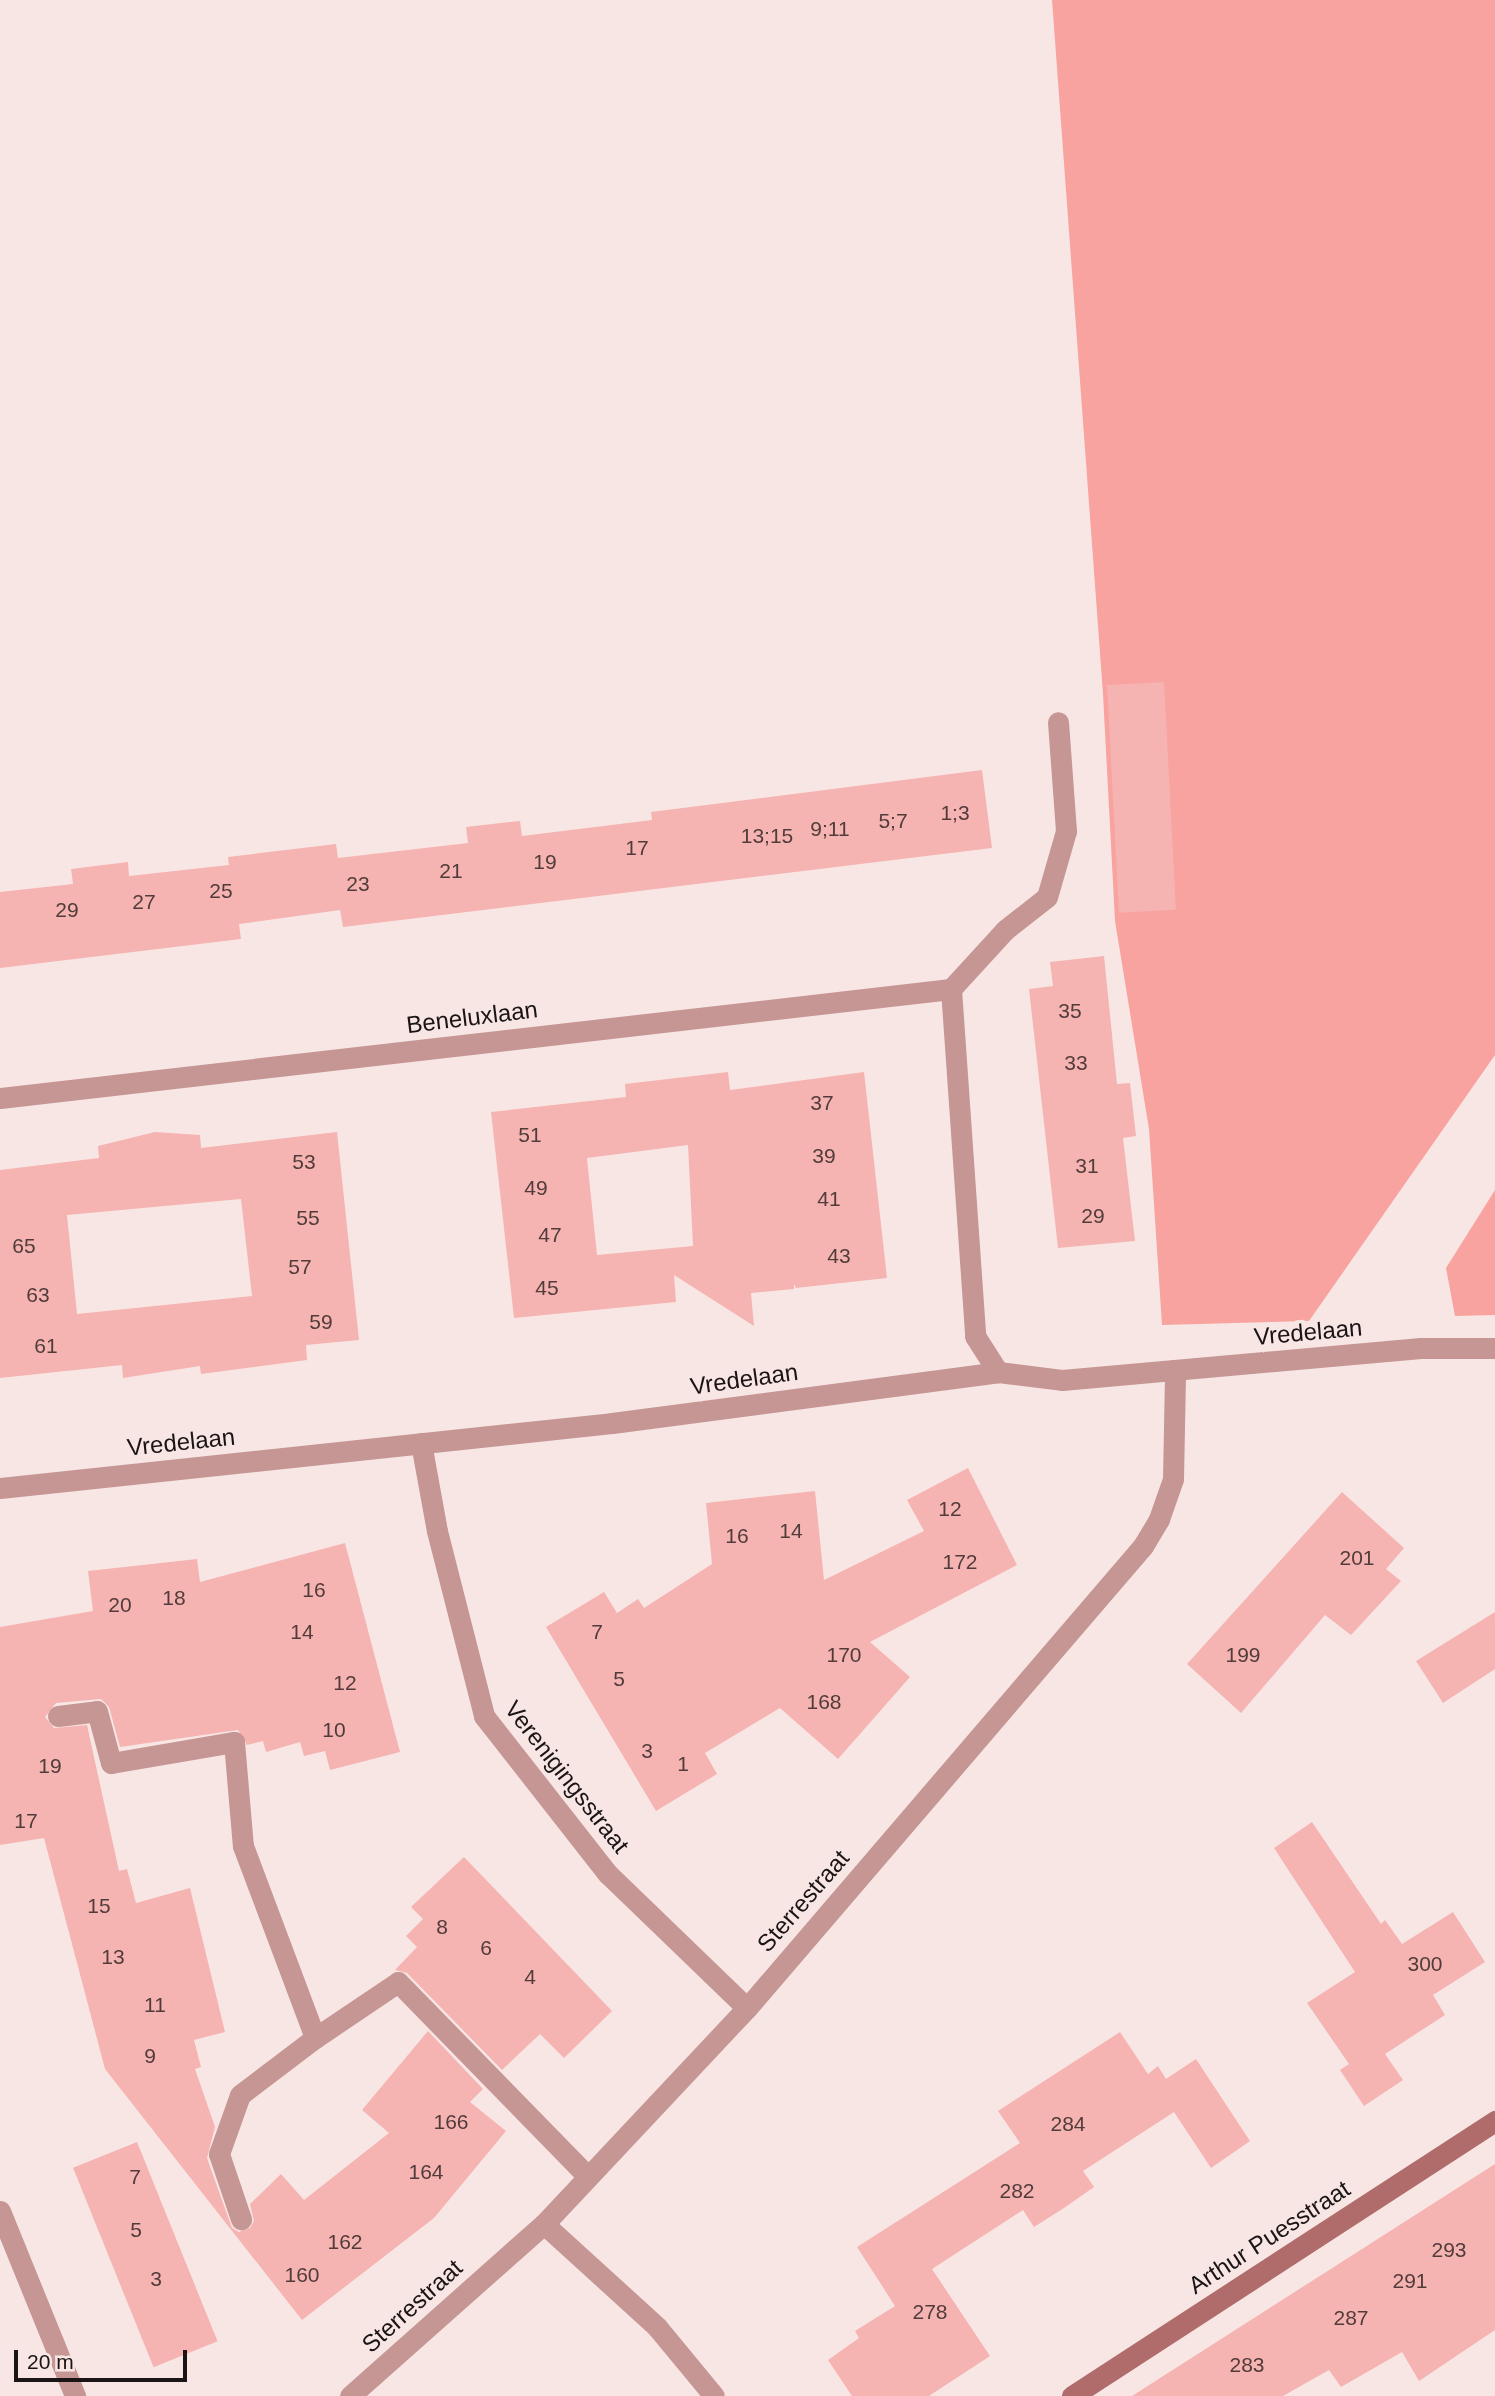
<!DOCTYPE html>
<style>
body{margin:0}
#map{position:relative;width:1495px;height:2396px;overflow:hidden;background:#f8e6e5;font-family:Helvetica,sans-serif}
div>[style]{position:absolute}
.green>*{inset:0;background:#f8a3a0}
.building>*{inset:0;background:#f5b4b1;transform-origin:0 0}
.lane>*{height:21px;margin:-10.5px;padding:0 10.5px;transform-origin:10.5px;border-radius:10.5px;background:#c59694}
.street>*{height:21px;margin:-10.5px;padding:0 10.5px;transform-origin:10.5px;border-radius:10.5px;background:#c59694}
.secondary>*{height:21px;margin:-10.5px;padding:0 10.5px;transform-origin:10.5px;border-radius:10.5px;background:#af6c6a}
span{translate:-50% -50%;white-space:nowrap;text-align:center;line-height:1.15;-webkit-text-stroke:7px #f8e6e5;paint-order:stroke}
.number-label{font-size:21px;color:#513c3b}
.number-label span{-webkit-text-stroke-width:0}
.street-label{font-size:24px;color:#1a1414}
.scale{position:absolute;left:14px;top:2350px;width:173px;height:32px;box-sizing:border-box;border:4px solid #1a1414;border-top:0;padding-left:9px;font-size:21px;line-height:24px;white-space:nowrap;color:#1a1414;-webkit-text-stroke:5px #f8e6e5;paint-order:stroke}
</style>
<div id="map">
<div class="green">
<div style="clip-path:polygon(1052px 0,1495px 0,1495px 1055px,1309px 1321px,1162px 1325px,1149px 1129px,1115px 921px,1103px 694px)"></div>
<div style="clip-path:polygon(1495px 1190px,1495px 1315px,1455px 1316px,1446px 1268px)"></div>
</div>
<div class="building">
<div style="left:1164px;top:682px;width:228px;height:57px;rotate:87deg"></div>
<div style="clip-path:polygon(982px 770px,992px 848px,343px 927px,340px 910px,239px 924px,241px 939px,0 968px,0 892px,73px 884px,71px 869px,128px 862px,129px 876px,229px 865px,228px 857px,336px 844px,338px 858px,468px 843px,466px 827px,520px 821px,522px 836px,652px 820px,651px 812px)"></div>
<div style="clip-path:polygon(1104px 956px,1117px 1084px,1130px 1083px,1136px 1136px,1123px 1138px,1135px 1241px,1058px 1248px,1029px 989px,1053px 986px,1050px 962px)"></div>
<div style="clip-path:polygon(evenodd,728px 1072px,730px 1090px,864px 1072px,887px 1278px,796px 1288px,794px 1284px,794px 1289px,751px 1293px,754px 1326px,674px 1275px,676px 1302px,514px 1318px,491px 1112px,626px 1097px,625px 1084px,728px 1072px,688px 1145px,693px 1246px,597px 1255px,587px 1158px,688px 1145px)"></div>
<div style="clip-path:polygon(evenodd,155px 1132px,200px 1135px,201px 1148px,337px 1132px,359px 1340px,306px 1345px,307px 1360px,201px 1374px,200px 1366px,123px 1378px,122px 1365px,0 1378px,0 1170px,99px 1158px,98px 1146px,155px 1132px,241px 1199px,252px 1296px,77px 1314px,67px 1215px,241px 1199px)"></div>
<div style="clip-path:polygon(968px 1468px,1017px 1565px,870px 1642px,910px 1677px,838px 1759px,780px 1708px,705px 1753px,717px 1774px,656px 1811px,546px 1627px,604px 1592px,617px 1613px,638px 1599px,644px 1608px,712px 1564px,706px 1503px,815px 1491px,824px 1580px,924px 1531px,907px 1500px)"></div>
<div style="clip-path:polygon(1342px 1492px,1404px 1548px,1386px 1569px,1401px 1581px,1351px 1635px,1325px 1615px,1241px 1713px,1187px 1664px)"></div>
<div style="clip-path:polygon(345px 1543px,400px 1752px,330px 1770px,325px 1751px,304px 1756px,300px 1742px,266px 1752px,263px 1741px,247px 1745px,238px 1730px,120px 1747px,109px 1707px,101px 1699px,56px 1703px,45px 1717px,54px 1728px,87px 1725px,119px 1871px,127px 1869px,136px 1903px,190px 1888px,225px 2032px,194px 2040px,201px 2067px,195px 2069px,215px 2127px,207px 2158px,232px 2228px,239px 2232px,250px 2228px,254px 2221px,250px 2204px,281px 2174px,304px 2200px,389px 2133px,362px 2110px,428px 2031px,483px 2089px,470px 2102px,506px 2131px,434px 2218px,302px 2320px,105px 2069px,44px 1838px,0 1845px,0 1627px,93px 1611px,88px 1571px,197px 1559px,200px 1582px)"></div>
<div style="clip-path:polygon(1495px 1612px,1495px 1669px,1443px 1703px,1416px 1661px)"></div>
<div style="clip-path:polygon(1312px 1822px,1381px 1924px,1385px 1920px,1402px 1944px,1453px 1912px,1485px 1962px,1433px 1995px,1445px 2015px,1385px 2054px,1403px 2080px,1364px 2106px,1340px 2070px,1349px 2064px,1307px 2003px,1355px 1972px,1274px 1848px)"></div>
<div style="clip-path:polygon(464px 1857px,612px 2011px,564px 2058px,540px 2034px,502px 2070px,407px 1973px,395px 1970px,417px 1947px,406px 1936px,423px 1919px,411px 1907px)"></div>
<div style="clip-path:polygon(1120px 2032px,1148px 2074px,1158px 2066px,1166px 2079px,1196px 2059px,1250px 2141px,1211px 2168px,1174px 2112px,1083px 2171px,1094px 2187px,1064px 2208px,1034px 2227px,1023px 2210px,932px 2269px,990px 2356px,929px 2396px,852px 2396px,828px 2360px,859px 2338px,855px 2331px,895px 2306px,857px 2247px,1020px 2143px,998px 2111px)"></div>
<div style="left:137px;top:2142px;width:215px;height:69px;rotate:68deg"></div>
<div style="clip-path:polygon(1495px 2164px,1495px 2330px,1419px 2381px,1402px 2352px,1341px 2387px,1329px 2370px,1283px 2396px,1132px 2396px)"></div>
</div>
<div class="lane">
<div style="left:58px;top:1716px;width:39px;rotate:-7deg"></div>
<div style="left:97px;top:1711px;width:54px;rotate:74.9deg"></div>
<div style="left:111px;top:1763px;width:125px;rotate:-9.7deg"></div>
<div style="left:234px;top:1742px;width:104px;rotate:85.1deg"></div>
<div style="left:243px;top:1846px;width:205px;rotate:69.4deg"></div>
<div style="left:315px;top:2038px;width:94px;rotate:142.8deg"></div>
<div style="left:240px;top:2095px;width:63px;rotate:109.6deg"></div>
<div style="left:219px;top:2154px;width:69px;rotate:71.3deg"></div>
<div style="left:315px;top:2038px;width:100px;rotate:-34deg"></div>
<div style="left:398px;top:1982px;width:272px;rotate:45.7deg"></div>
</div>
<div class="street">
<div style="left:951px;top:989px;width:80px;rotate:-47.5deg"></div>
<div style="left:1005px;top:930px;width:53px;rotate:-38.2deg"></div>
<div style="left:1047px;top:897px;width:69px;rotate:-73.9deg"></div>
<div style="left:1066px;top:831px;width:109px;rotate:-94.2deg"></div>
<div style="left:0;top:1098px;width:957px;rotate:-6.54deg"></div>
<div style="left:951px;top:989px;width:348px;rotate:86deg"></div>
<div style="left:975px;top:1336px;width:43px;rotate:57.4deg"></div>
<div style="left:421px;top:1443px;width:89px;rotate:79.7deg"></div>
<div style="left:437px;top:1531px;width:191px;rotate:75.7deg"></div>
<div style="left:484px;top:1716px;width:201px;rotate:51.9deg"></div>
<div style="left:608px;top:1874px;width:193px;rotate:44deg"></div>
<div style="left:0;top:1488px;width:615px;rotate:-6.06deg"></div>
<div style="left:612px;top:1423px;width:389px;rotate:-7.5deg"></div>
<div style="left:998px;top:1372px;width:64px;rotate:7.1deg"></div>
<div style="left:1062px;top:1380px;width:360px;rotate:-5.1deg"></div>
<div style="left:1421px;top:1348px;width:74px"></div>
<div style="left:0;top:2211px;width:200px;rotate:67.9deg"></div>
<div style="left:544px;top:2224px;width:153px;rotate:42.3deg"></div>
<div style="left:657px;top:2327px;width:89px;rotate:50.4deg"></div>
<div style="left:350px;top:2396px;width:259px;rotate:-41.6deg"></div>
<div style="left:544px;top:2224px;width:296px;rotate:-46.8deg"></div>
<div style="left:747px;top:2008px;width:608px;rotate:-49.4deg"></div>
<div style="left:1143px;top:1546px;width:31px;rotate:-59deg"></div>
<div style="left:1159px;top:1519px;width:42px;rotate:-70.7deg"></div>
<div style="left:1173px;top:1479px;width:109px;rotate:-88.9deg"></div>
</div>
<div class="secondary">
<div style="left:1072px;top:2396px;width:505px;rotate:-33.03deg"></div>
</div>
<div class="number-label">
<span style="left:955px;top:813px">1;3</span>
<span style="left:893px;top:821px">5;7</span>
<span style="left:830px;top:829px">9;11</span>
<span style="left:767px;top:836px">13;15</span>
<span style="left:637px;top:848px">17</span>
<span style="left:545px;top:862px">19</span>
<span style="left:451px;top:871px">21</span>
<span style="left:358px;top:884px">23</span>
<span style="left:221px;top:891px">25</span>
<span style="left:144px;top:902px">27</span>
<span style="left:67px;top:910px">29</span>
<span style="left:1070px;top:1011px">35</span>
<span style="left:1076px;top:1063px">33</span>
<span style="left:822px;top:1103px">37</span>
<span style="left:530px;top:1135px">51</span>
<span style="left:824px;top:1156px">39</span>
<span style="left:304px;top:1162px">53</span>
<span style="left:1087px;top:1166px">31</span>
<span style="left:536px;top:1188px">49</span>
<span style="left:829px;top:1199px">41</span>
<span style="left:1093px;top:1216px">29</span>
<span style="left:308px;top:1218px">55</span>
<span style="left:550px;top:1235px">47</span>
<span style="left:24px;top:1246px">65</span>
<span style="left:839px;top:1256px">43</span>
<span style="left:300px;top:1267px">57</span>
<span style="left:547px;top:1288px">45</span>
<span style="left:38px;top:1295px">63</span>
<span style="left:321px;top:1322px">59</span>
<span style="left:46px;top:1346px">61</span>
<span style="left:950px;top:1509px">12</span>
<span style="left:791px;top:1531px">14</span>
<span style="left:737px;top:1536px">16</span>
<span style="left:1357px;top:1558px">201</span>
<span style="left:960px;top:1562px">172</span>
<span style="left:314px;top:1590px">16</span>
<span style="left:174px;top:1598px">18</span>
<span style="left:120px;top:1605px">20</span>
<span style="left:302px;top:1632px">14</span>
<span style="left:597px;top:1632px">7</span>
<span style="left:844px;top:1655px">170</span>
<span style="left:1243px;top:1655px">199</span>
<span style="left:619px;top:1679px">5</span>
<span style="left:345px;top:1683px">12</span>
<span style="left:824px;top:1702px">168</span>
<span style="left:334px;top:1730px">10</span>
<span style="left:647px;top:1751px">3</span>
<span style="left:683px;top:1764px">1</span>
<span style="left:50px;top:1766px">19</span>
<span style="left:26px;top:1821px">17</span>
<span style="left:99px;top:1906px">15</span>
<span style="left:442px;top:1927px">8</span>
<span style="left:486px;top:1948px">6</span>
<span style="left:113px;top:1957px">13</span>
<span style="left:1425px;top:1964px">300</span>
<span style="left:530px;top:1977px">4</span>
<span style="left:155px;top:2005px">11</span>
<span style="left:150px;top:2056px">9</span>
<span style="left:451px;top:2122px">166</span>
<span style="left:1068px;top:2124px">284</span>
<span style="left:426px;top:2172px">164</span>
<span style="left:135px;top:2177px">7</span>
<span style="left:1017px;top:2191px">282</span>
<span style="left:136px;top:2230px">5</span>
<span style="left:345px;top:2242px">162</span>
<span style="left:1449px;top:2250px">293</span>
<span style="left:302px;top:2275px">160</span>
<span style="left:156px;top:2279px">3</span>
<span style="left:1410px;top:2281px">291</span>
<span style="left:930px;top:2312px">278</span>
<span style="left:1351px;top:2318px">287</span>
<span style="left:1247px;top:2365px">283</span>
</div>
<div class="street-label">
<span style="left:472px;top:1017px;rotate:-7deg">Beneluxlaan</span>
<span style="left:1308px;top:1332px;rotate:-5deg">Vredelaan</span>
<span style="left:744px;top:1379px;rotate:-8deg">Vredelaan</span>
<span style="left:181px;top:1442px;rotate:-6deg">Vredelaan</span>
<span style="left:567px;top:1777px;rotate:52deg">Verenigingsstraat</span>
<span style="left:803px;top:1901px;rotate:-49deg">Sterrestraat</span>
<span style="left:1269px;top:2237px;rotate:-33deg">Arthur Puesstraat</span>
<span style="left:412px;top:2306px;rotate:-42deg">Sterrestraat</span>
</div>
<div class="scale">20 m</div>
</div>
